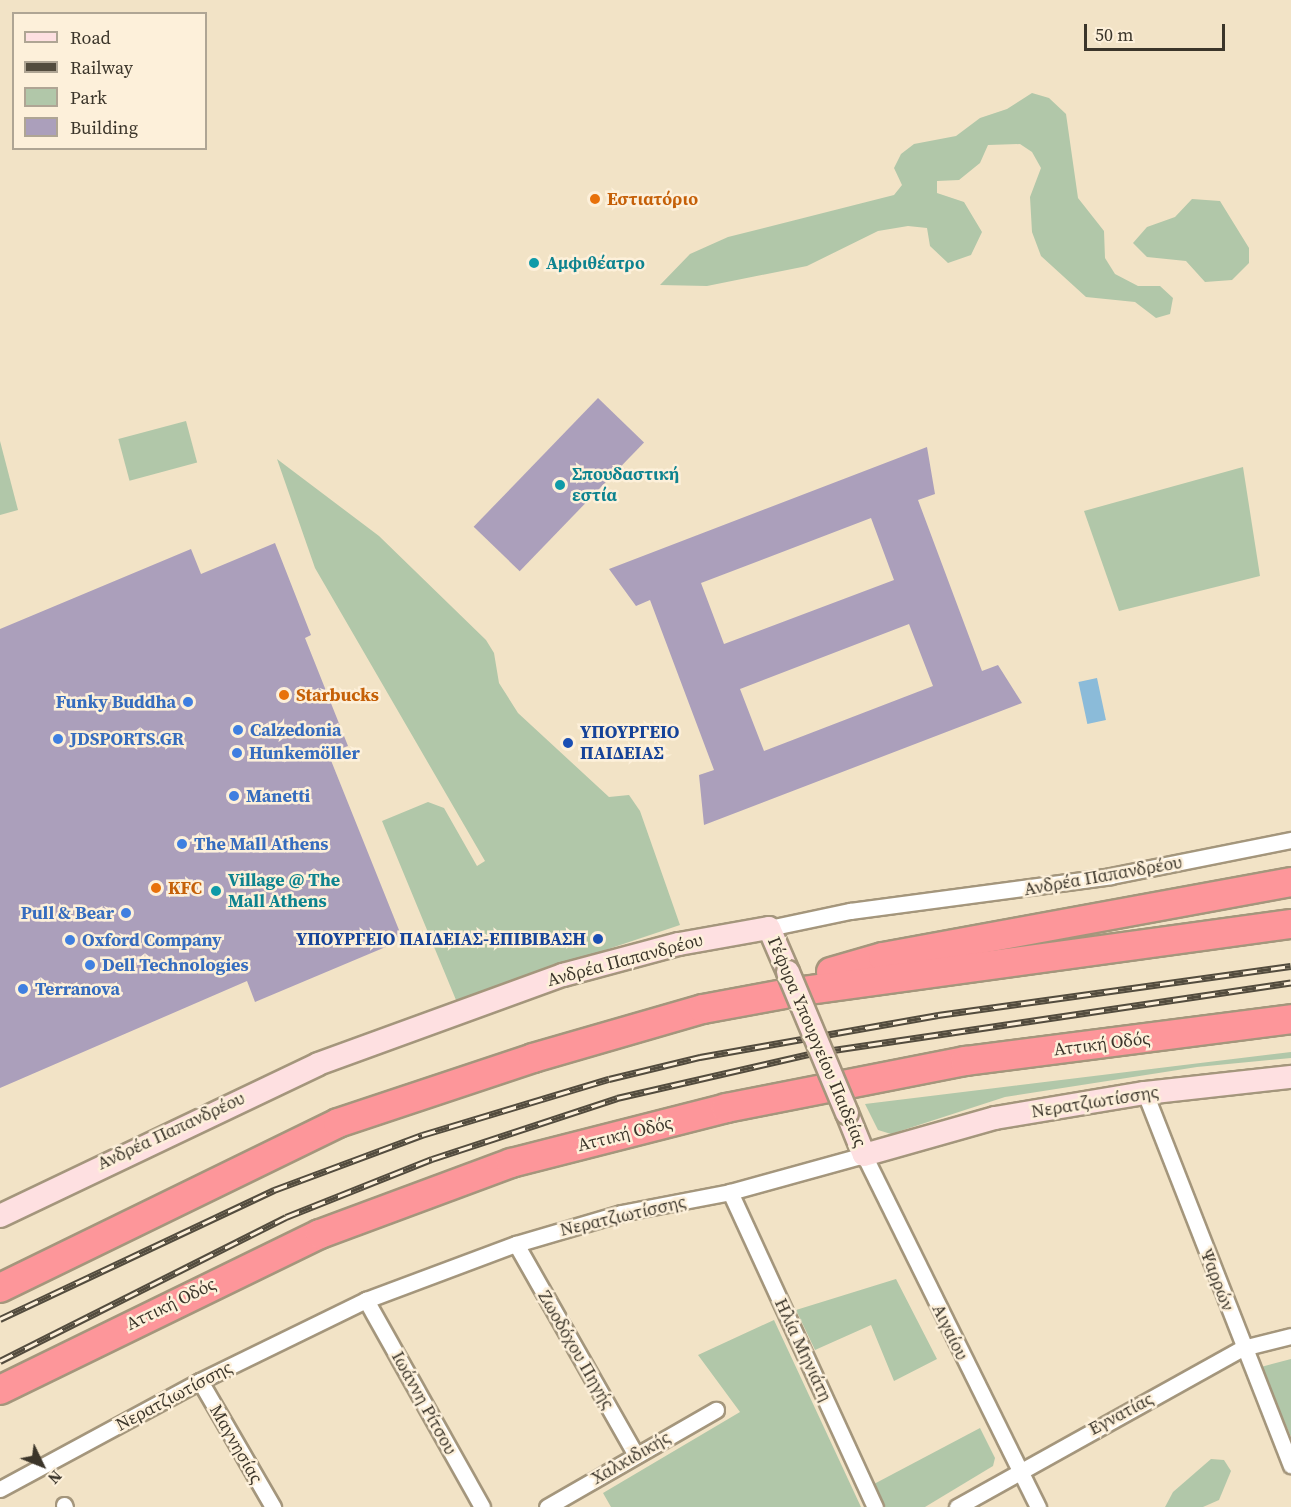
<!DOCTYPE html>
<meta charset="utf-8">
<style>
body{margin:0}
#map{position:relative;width:1291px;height:1507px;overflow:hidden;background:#f2e3c6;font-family:"Source Serif 4",serif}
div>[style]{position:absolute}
.green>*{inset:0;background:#b1c7a9;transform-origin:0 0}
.water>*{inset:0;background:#8bbbd9;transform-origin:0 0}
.building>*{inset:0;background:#ab9fbb;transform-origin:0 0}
.roads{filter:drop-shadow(2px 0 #a4967c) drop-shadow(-2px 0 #a4967c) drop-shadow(0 2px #a4967c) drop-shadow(0 -2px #a4967c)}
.street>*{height:15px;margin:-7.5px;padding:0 7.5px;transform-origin:7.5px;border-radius:7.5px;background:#fff}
.secondary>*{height:22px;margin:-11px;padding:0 11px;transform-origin:11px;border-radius:11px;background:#fee0e1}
.highway>*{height:28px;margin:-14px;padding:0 14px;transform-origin:14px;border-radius:14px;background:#fd969a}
.rail>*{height:7px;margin-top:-3.5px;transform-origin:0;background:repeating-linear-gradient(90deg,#fdf0da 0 14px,#534c3e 0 28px);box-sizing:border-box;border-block:2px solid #534c3e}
.bridges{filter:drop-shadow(2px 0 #a4967c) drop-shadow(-2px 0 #a4967c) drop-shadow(0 2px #a4967c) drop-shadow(0 -2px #a4967c)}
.secondary-bridge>*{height:22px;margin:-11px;padding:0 11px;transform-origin:11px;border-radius:11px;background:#fee0e1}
.dots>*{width:16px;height:16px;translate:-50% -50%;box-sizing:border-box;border:3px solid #fdf0da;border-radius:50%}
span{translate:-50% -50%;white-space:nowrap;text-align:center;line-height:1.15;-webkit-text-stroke:5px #fdf0da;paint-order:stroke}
.food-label{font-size:18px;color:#c56008;font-weight:700}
.left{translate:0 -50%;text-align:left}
.culture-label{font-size:18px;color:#0d838f;font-weight:700}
.shop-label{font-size:18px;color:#366cbe;font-weight:700}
.right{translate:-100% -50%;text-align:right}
.transit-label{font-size:18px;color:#164399;font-weight:700}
.street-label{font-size:18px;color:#3b352a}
.legend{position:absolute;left:12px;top:12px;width:195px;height:138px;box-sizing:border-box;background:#fdf0da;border:2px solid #afa594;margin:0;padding:8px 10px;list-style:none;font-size:18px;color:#3b352a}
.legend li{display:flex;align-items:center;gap:12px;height:30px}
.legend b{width:30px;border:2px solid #afa594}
.north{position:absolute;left:12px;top:1435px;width:60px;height:60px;-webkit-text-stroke:4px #fdf0da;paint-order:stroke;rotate:133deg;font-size:16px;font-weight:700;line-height:24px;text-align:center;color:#3b352a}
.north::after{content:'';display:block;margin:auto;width:21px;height:27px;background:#3b352a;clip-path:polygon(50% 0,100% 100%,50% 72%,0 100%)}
.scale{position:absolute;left:1084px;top:24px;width:141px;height:27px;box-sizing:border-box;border:3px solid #3b352a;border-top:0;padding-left:8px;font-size:18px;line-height:21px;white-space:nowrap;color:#3b352a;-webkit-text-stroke:4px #fdf0da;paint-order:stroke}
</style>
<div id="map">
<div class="green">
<div style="clip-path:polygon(1032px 93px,1049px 98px,1066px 114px,1078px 198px,1104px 231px,1105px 258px,1115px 274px,1138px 286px,1160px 286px,1173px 298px,1170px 314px,1156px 318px,1135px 302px,1086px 297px,1041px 256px,1032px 232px,1030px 197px,1041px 168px,1032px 152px,1020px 144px,988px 145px,980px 163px,959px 180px,937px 181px,937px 193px,964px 202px,982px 232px,971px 255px,948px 263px,930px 246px,927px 228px,908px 226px,878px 231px,807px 266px,707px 286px,660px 285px,690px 254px,728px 237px,894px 195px,902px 185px,894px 168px,901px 154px,914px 144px,956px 136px,980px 118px,1007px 109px)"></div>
<div style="clip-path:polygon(1192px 199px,1220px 201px,1249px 248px,1249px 263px,1232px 280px,1205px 282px,1186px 261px,1147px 257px,1133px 243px,1147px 227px,1175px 217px)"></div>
<div style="left:186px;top:421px;width:43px;height:70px;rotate:75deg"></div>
<div style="clip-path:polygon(0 441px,18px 510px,0 515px)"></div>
<div style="clip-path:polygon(277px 459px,379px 536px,486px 640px,494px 653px,499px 683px,518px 713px,609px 797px,629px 795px,640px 811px,680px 925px,456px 1000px,382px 821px,428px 802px,444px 808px,477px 866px,485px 861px,315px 568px)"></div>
<div style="clip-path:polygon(1243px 467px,1260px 576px,1119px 611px,1084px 511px)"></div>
<div style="clip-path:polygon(1291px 1052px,1291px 1058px,1197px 1067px,1005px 1097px,891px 1134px,878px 1130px,865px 1104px)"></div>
<div style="clip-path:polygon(896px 1279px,937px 1359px,894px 1381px,871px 1325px,815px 1350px,796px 1310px)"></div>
<div style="clip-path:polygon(774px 1320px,861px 1507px,611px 1507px,603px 1493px,740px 1412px,698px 1355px)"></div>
<div style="clip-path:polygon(1291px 1359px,1291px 1437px,1261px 1367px)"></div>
<div style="clip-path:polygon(980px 1428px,995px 1458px,993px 1466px,925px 1507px,885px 1507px,874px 1484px)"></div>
<div style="clip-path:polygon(1211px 1459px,1224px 1460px,1231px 1471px,1219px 1500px,1203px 1507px,1165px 1507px,1173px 1492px)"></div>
</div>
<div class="water">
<div style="left:1097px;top:678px;width:43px;height:19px;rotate:78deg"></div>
</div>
<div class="building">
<div style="left:598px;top:398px;width:64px;height:179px;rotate:44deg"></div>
<div style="clip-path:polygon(evenodd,927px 447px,935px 494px,918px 500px,982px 671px,998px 665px,1022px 703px,704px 825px,699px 775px,714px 770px,650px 600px,636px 606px,609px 569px,927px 447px,871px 518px,894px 580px,724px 644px,701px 583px,871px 518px,927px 447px,909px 624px,933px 686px,764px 751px,740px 689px,909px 624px)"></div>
<div style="clip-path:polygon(275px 543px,311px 635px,305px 638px,348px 746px,328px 753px,401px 935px,386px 941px,388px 946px,255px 1002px,247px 981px,0 1088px,0 629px,191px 549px,201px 574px)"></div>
</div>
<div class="roads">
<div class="street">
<div style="left:769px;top:928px;width:83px;rotate:-11.9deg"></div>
<div style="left:850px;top:911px;width:263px;rotate:-7.6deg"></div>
<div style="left:1111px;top:876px;width:184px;rotate:-11.3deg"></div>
<div style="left:1145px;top:1093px;width:400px;rotate:68.6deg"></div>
<div style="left:730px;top:1192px;width:347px;rotate:65.3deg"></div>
<div style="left:516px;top:1244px;width:243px;rotate:60.4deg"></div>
<div style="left:366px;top:1300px;width:237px;rotate:60.7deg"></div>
<div style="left:200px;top:1381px;width:146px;rotate:59.9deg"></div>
<div style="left:0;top:1489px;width:227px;rotate:-28.4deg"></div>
<div style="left:200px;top:1381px;width:185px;rotate:-26deg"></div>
<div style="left:366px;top:1300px;width:160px;rotate:-20.5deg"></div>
<div style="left:516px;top:1244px;width:109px;rotate:-16.4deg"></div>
<div style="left:621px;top:1213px;width:111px;rotate:-10.9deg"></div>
<div style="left:730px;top:1192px;width:139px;rotate:-15.4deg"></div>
<div style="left:864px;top:1155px;width:393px;rotate:63.7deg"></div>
<div style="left:64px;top:1505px;width:2px;rotate:63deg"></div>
<div style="left:547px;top:1507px;width:195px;rotate:-29.9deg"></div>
<div style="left:957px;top:1507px;width:327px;rotate:-29.1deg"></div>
<div style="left:1243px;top:1348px;width:49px;rotate:-14deg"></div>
</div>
<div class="secondary">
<div style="left:847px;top:1113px;width:45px;rotate:68deg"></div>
<div style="left:864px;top:1155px;width:136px;rotate:-15.8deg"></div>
<div style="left:995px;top:1118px;width:152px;rotate:-9.5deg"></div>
<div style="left:1145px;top:1093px;width:147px;rotate:-6.3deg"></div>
<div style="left:0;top:1216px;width:352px;rotate:-25.5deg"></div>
<div style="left:318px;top:1064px;width:261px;rotate:-20deg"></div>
<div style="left:563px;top:975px;width:120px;rotate:-15deg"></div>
<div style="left:679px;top:944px;width:91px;rotate:-10.1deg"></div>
<div style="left:769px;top:928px;width:48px;rotate:66.6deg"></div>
</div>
<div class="highway">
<div style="left:831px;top:972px;width:54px;rotate:-16.1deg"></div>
<div style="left:883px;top:957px;width:415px;rotate:-10.4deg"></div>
<div style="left:0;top:1288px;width:376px;rotate:-26deg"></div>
<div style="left:338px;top:1123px;width:206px;rotate:-18.4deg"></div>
<div style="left:533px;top:1058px;width:177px;rotate:-16.1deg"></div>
<div style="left:703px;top:1009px;width:94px;rotate:-10.5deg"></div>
<div style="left:795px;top:992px;width:501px;rotate:-7.81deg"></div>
<div style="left:0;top:1390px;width:356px;rotate:-26deg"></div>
<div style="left:320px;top:1234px;width:204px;rotate:-20.4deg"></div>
<div style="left:511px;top:1163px;width:222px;rotate:-14.3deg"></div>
<div style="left:726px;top:1108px;width:244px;rotate:-11.1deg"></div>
<div style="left:965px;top:1061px;width:329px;rotate:-7.3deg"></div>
</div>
</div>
<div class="rail">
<div style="left:0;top:1319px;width:303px;rotate:-25.2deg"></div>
<div style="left:274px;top:1190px;width:158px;rotate:-20.4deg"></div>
<div style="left:422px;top:1135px;width:195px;rotate:-16.7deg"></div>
<div style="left:609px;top:1079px;width:94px;rotate:-13.6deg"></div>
<div style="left:700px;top:1057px;width:242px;rotate:-10deg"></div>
<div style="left:938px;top:1015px;width:356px;rotate:-7.9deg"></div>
<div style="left:0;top:1361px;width:320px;rotate:-26.7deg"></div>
<div style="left:286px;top:1217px;width:157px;rotate:-21.7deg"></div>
<div style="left:432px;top:1159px;width:195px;rotate:-18.2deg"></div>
<div style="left:617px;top:1098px;width:201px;rotate:-12.9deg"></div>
<div style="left:813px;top:1053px;width:483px;rotate:-8.4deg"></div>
</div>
<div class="bridges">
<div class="secondary-bridge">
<div style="left:788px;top:972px;width:153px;rotate:67.3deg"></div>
</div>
</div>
<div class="dots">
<div style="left:595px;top:199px;background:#e8710a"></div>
<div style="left:534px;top:263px;background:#0f9aa8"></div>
<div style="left:560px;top:485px;background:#0f9aa8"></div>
<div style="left:284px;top:695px;background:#e8710a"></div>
<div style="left:188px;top:702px;background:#3f7fe0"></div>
<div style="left:238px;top:730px;background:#3f7fe0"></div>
<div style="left:58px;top:739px;background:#3f7fe0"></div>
<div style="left:568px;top:743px;background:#1a4fb4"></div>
<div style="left:237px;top:753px;background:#3f7fe0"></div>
<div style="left:234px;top:796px;background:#3f7fe0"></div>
<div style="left:182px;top:844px;background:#3f7fe0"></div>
<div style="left:156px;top:888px;background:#e8710a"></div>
<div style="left:216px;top:891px;background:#0f9aa8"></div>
<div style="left:126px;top:913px;background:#3f7fe0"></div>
<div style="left:598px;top:939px;background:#1a4fb4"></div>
<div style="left:70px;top:940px;background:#3f7fe0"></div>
<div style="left:90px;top:965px;background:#3f7fe0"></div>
<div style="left:23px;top:989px;background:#3f7fe0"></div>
</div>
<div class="food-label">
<span class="left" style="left:607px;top:199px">Εστιατόριο</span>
<span class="left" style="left:296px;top:695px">Starbucks</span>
<span class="left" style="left:168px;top:888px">KFC</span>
</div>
<div class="culture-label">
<span class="left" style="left:546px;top:263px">Αμφιθέατρο</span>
<span class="left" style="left:572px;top:485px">Σπουδαστική<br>εστία</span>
<span class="left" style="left:228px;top:891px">Village @ The<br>Mall Athens</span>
</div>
<div class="shop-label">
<span class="right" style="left:176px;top:702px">Funky Buddha</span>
<span class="left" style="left:250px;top:730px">Calzedonia</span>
<span class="left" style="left:70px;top:739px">JDSPORTS.GR</span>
<span class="left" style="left:249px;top:753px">Hunkemöller</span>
<span class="left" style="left:246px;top:796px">Manetti</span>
<span class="left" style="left:194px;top:844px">The Mall Athens</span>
<span class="right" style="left:114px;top:913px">Pull &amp; Bear</span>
<span class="left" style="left:82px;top:940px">Oxford Company</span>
<span class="left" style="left:102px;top:965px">Dell Technologies</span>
<span class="left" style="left:35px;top:989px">Terranova</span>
</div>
<div class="transit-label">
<span class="left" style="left:580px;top:743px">ΥΠΟΥΡΓΕΙΟ<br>ΠΑΙΔΕΙΑΣ</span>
<span class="right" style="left:586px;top:939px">ΥΠΟΥΡΓΕΙΟ ΠΑΙΔΕΙΑΣ-ΕΠΙΒΙΒΑΣΗ</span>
</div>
<div class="street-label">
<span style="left:1103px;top:876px;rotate:-10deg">Ανδρέα Παπανδρέου</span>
<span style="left:625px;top:960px;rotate:-15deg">Ανδρέα Παπανδρέου</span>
<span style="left:817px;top:1042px;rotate:67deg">Γέφυρα Υπουργείου Παιδείας</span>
<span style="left:1102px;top:1044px;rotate:-7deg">Αττική Οδός</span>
<span style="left:1095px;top:1102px;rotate:-9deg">Νερατζιωτίσσης</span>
<span style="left:171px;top:1131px;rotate:-25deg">Ανδρέα Παπανδρέου</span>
<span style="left:625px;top:1134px;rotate:-14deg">Αττική Οδός</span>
<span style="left:623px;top:1216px;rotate:-13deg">Νερατζιωτίσσης</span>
<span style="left:1217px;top:1280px;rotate:69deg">Ψαρρών</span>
<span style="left:171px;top:1304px;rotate:-26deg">Αττική Οδός</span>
<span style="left:950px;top:1332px;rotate:64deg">Αιγαίου</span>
<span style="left:576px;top:1350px;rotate:60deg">Ζωοδόχου Πηγής</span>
<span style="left:803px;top:1350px;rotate:65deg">Ηλία Μηνιάτη</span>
<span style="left:174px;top:1396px;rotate:-28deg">Νερατζιωτίσσης</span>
<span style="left:424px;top:1403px;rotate:61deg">Ιωάννη Ρίτσου</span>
<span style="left:1121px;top:1414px;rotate:-28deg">Εγνατίας</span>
<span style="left:236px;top:1444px;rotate:60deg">Μαγνησίας</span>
<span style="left:631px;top:1458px;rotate:-30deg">Χαλκιδικής</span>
</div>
<ul class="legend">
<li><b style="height:8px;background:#fee0e1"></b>Road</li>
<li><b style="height:8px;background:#534c3e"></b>Railway</li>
<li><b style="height:16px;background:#b1c7a9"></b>Park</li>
<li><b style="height:16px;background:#ab9fbb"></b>Building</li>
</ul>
<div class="north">N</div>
<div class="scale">50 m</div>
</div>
